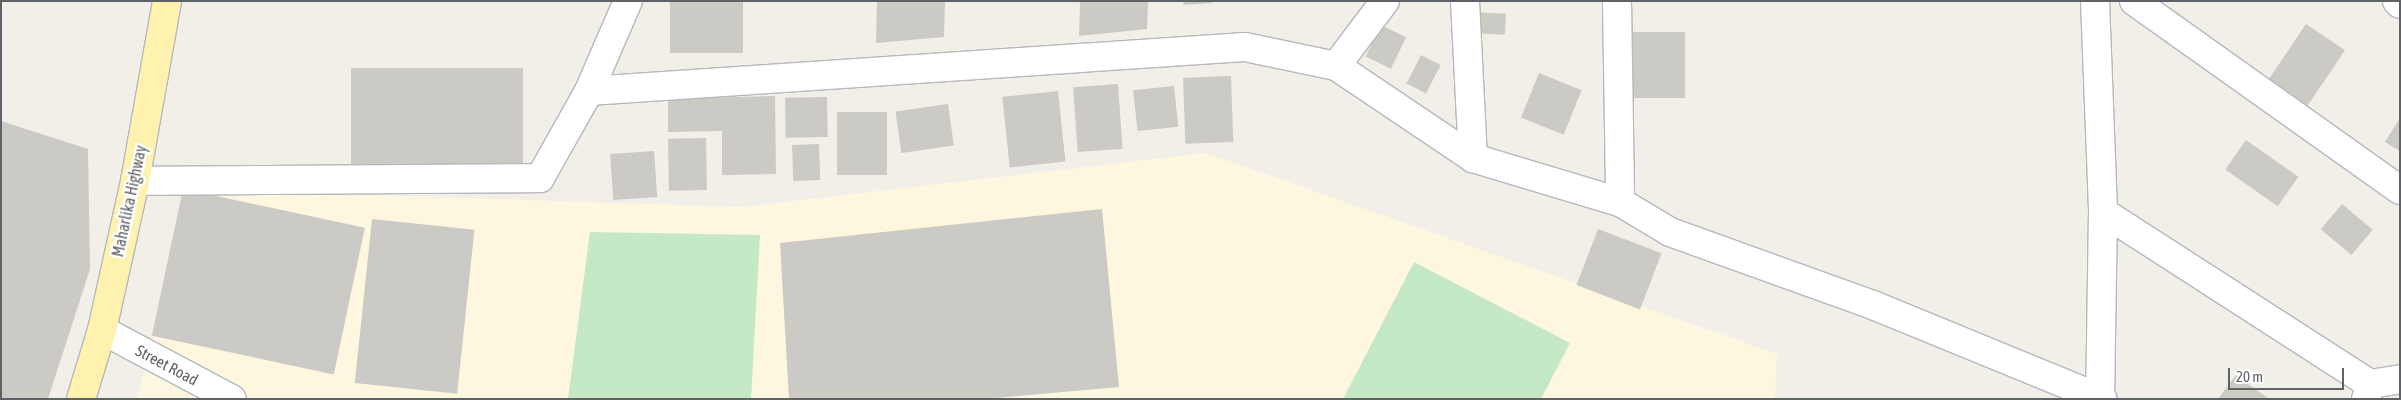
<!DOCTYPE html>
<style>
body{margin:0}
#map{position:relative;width:2401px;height:400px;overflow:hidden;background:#f1efe8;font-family:"Asap Condensed",sans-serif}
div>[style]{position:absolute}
.commercial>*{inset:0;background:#fef7e0}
.green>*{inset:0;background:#c5e8c5}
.building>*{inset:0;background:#cccac5;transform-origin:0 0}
.roads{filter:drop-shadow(1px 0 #b5b8bc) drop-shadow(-1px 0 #b5b8bc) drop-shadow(0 1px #b5b8bc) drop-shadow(0 -1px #b5b8bc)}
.minor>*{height:28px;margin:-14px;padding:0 14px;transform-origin:14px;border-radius:14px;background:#fff}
.major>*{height:28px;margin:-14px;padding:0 14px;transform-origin:14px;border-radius:14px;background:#fff2af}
span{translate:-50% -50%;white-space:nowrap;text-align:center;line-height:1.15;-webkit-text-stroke:5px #fff;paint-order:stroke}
.street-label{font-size:16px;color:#5f6368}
.frame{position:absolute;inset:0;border:2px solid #5f6368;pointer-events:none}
.scale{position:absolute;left:2228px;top:368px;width:116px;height:22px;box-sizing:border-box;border:2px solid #5f6368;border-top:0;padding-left:6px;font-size:15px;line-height:18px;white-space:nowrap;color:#5f6368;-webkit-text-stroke:4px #fff;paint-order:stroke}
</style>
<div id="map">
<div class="commercial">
<div style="clip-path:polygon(1206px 153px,1777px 354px,1775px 399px,136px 399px,155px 336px,183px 189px,741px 207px)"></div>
</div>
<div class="green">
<div style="clip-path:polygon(590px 232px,760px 235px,751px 399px,568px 399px)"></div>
<div style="clip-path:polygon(1414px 262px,1570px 343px,1541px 399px,1343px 399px)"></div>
</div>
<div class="building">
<div style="left:670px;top:1px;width:73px;height:52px"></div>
<div style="clip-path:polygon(877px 1px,945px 1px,944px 37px,876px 43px)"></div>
<div style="clip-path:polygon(1080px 1px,1148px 1px,1147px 29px,1079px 36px)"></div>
<div style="clip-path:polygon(1184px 1px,1212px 1px,1212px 3px,1183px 5px)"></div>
<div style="left:1471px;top:12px;width:35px;height:21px;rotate:3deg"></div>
<div style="left:2306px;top:24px;width:47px;height:67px;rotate:34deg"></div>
<div style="left:1381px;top:25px;width:28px;height:35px;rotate:26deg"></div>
<div style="left:1685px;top:32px;width:66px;height:63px;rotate:90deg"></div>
<div style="left:1421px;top:55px;width:22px;height:32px;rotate:27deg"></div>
<div style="left:351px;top:68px;width:172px;height:102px"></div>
<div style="left:1539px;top:73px;width:46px;height:48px;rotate:22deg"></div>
<div style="left:1231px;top:76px;width:66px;height:48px;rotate:88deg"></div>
<div style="left:1118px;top:84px;width:65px;height:45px;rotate:86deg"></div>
<div style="left:1174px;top:86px;width:41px;height:41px;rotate:84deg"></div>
<div style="left:1058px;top:91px;width:71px;height:56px;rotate:84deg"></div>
<div style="clip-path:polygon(775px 96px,776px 174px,722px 175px,722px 131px,668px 132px,668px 99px)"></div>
<div style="left:827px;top:97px;width:40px;height:42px;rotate:89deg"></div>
<div style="left:948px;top:104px;width:42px;height:53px;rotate:82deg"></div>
<div style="left:837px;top:112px;width:50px;height:63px"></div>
<div style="clip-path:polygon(2400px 118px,2400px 151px,2385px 142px)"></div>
<div style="clip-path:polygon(1px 121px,88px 149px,90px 269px,48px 399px,1px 399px)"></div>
<div style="left:706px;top:138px;width:52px;height:38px;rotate:89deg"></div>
<div style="left:2246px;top:140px;width:64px;height:36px;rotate:35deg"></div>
<div style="left:819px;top:144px;width:36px;height:27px;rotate:88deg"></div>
<div style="left:654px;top:151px;width:46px;height:44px;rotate:86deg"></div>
<div style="left:183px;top:189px;width:186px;height:150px;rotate:12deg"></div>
<div style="left:2342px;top:204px;width:40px;height:33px;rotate:40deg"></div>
<div style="clip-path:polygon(1102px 209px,1119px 387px,986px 399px,789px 399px,780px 243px)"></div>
<div style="left:372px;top:219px;width:103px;height:165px;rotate:6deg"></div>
<div style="left:1598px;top:229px;width:68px;height:60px;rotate:21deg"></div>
<div style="clip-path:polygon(2236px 375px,2269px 399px,2218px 399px)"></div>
</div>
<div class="roads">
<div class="minor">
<div style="left:1465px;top:1px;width:157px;rotate:87.1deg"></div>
<div style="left:1617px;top:1px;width:201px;rotate:89.1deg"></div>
<div style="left:2095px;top:1px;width:211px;rotate:87.8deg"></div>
<div style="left:2103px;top:212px;width:187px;rotate:90.9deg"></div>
<div style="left:2134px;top:1px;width:326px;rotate:35.4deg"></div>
<div style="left:2397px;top:1px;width:4px;rotate:45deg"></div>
<div style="left:1336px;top:66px;width:81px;rotate:-53deg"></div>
<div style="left:589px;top:91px;width:657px;rotate:-3.84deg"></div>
<div style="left:1245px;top:47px;width:93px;rotate:11.8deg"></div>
<div style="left:1336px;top:66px;width:165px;rotate:33.9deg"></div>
<div style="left:1473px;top:158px;width:153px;rotate:16.7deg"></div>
<div style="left:1620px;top:202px;width:58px;rotate:31deg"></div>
<div style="left:1670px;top:232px;width:216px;rotate:19.8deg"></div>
<div style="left:1873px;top:305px;width:248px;rotate:22.3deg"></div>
<div style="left:135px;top:181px;width:405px;rotate:-0.4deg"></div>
<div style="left:540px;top:178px;width:100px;rotate:-60.6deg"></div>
<div style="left:589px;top:91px;width:98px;rotate:-66.6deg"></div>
<div style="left:2103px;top:212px;width:318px;rotate:32.8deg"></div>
<div style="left:102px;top:330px;width:147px;rotate:28deg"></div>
<div style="left:2366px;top:399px;width:16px;rotate:-75deg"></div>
<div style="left:2370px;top:384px;width:30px;rotate:-9deg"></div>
</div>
<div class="major">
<div style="left:81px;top:399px;width:72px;rotate:-73.1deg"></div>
<div style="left:102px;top:330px;width:153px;rotate:-77.5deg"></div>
<div style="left:135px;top:181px;width:183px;rotate:-79.9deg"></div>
</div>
</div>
<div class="street-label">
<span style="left:129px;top:201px;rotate:-78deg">Maharlika Highway</span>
<span style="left:167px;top:365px;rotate:28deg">Street Road</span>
</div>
<div class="frame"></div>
<div class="scale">20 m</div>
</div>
